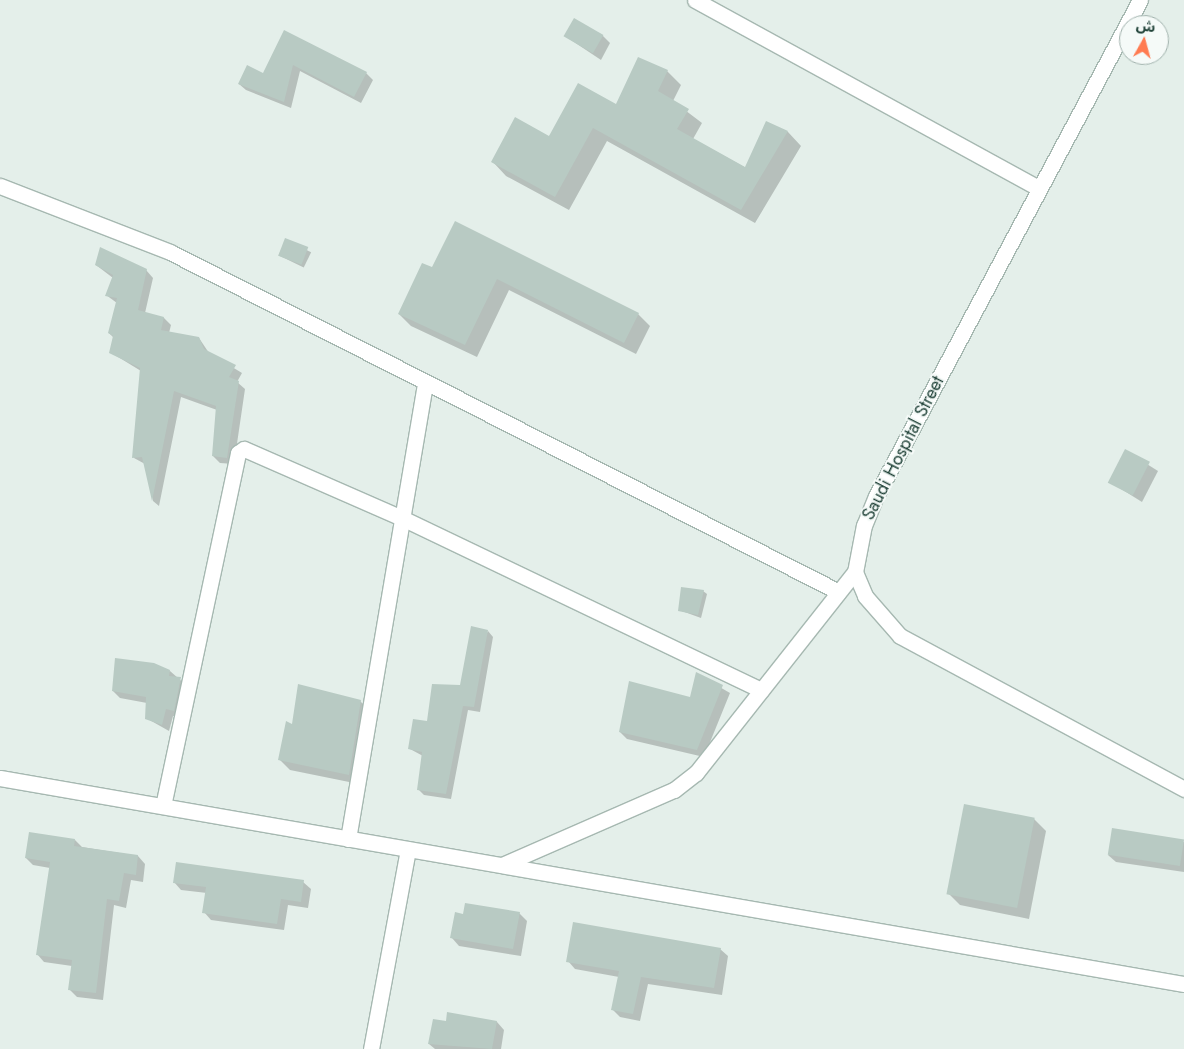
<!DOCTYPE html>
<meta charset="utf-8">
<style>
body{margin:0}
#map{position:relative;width:1184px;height:1049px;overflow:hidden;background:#e4efea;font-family:Jost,"Noto Sans Arabic",sans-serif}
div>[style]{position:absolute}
.shadow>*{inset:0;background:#0003;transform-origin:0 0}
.building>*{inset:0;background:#b8cac3;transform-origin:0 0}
.roads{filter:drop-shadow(1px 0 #a6b8b1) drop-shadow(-1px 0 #a6b8b1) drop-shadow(0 1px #a6b8b1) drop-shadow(0 -1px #a6b8b1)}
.street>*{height:15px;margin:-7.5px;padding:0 7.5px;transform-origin:7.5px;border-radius:7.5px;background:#fff}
.secondary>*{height:15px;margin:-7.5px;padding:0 7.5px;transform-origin:7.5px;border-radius:7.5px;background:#fff}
span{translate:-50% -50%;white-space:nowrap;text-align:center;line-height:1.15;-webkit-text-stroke:4px #f5faf8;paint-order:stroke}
.street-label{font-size:18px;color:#214339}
.north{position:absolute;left:1119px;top:15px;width:50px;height:50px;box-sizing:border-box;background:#f5faf8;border:1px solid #a0b1ac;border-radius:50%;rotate:7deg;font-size:14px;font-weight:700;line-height:20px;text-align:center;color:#214339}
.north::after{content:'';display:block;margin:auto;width:18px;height:22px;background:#ff7b51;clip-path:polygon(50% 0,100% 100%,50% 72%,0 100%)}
</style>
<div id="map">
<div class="shadow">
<div style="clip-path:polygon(285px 32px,366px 73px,373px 80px,361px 103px,300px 71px,291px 108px,246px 90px,239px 84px,263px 75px)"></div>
<div style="clip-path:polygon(565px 36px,603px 36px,610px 43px,601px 60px)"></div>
<div style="clip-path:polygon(667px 71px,681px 85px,673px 101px,702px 123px,693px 139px,746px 168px,767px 123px,788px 132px,801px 146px,755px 223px,607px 141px,569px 210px,506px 176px,493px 162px,616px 105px)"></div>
<div style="clip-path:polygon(455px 223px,638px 314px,650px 326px,636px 354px,509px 290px,477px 357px,411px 326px,399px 314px,432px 269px)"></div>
<div style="left:286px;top:240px;width:28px;height:17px;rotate:26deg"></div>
<div style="clip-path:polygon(96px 265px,146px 270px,153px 278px,145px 313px,164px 318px,171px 325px,169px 333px,199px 338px,209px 353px,242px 373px,237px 382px,245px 389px,234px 464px,220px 463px,213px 456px,217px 410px,181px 397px,159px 506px,153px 501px,145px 464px,134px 458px,141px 371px,110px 352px,114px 338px,109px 333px,117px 303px,106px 295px,113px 278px)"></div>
<div style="clip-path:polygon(1126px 451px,1158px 471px,1142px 502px,1110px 482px)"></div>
<div style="clip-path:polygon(703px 591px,707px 594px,701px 618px,679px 610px)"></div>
<div style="clip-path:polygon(488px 631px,493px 637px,480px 712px,468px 710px,451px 799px,424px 795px,418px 789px,423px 756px,410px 749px,461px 687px)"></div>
<div style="clip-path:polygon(170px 671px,187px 686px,180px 717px,173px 716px,169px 731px,146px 718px,147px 703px,120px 698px,113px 691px)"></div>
<div style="clip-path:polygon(697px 674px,730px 693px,704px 757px,627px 739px,620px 732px,691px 699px)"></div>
<div style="clip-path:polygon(360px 701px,370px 711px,359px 784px,290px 770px,280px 760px,293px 726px)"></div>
<div style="clip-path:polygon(1034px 819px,1046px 831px,1029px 919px,960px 905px,948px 893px)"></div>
<div style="clip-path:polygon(75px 840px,82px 847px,138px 856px,145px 864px,143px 882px,131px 880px,126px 908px,114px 905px,103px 1000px,77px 997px,69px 989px,72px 966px,44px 962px,37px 954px,50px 868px,33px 865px,26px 858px)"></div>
<div style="clip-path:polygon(1184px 842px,1184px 872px,1116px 862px,1108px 855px)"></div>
<div style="clip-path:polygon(174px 882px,303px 882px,311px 889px,308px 908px,288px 905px,284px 930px,211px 920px,204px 912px,207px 893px,181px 890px)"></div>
<div style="clip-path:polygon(519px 913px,527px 921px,521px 956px,459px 946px,452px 938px,464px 915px)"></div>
<div style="clip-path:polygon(720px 949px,728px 956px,722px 995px,648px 984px,640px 1021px,620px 1017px,612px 1009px,619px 977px,575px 969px,568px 961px)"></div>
<div style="clip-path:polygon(497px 1022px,504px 1030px,501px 1049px,435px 1049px,429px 1044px,447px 1023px)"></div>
</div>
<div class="building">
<div style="left:574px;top:18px;width:34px;height:21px;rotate:30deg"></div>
<div style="clip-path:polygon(284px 30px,367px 72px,354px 97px,293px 65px,284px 102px,238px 84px,247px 65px,263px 73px)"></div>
<div style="clip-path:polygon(638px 57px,668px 70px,658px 91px,689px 109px,677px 129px,745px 167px,766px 121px,788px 131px,741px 210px,593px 128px,555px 197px,491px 162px,515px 117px,549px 136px,578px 83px,616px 104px)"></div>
<div style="clip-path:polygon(455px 221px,639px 313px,624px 343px,497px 279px,465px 345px,398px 314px,422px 263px,432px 267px)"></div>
<div style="left:285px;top:238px;width:25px;height:19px;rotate:21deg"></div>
<div style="clip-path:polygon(100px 247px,147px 269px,138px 310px,164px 317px,161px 330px,199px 337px,204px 349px,236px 365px,229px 377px,239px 381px,227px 458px,212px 456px,216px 406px,174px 391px,152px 501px,142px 457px,132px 458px,140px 368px,109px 353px,113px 336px,108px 333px,117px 298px,105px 296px,113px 275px,95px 265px)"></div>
<div style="left:1125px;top:449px;width:28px;height:38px;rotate:27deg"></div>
<div style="clip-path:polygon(681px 587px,704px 590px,698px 615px,678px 611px)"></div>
<div style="clip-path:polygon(471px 626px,488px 630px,474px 707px,463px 706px,446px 794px,417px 790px,422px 752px,408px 749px,413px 719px,427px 721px,432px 684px,460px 685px)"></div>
<div style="clip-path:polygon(115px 658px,154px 663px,170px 670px,169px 676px,181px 677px,174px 711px,166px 709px,162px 725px,145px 719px,146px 697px,112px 691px)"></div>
<div style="clip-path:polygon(696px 672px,723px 685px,697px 750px,619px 732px,629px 681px,690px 697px)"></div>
<div style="clip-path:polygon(298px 684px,361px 700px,349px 775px,278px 760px,286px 721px,292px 724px)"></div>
<div style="left:964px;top:804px;width:72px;height:92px;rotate:11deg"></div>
<div style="left:1112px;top:828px;width:73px;height:27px;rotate:9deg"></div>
<div style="clip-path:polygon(29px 832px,75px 839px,74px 846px,138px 855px,136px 875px,124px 873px,119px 901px,107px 899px,96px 993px,68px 990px,72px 960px,36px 955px,50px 862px,25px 858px)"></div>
<div style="clip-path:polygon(176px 862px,304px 880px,301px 902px,281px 899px,277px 924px,202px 913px,206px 887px,173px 883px)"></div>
<div style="clip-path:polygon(465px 903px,520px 912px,513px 949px,450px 938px,455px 912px,463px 914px)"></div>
<div style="clip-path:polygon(573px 922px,721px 948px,714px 988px,641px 977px,633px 1014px,611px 1010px,619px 971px,566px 962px)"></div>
<div style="clip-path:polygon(447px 1012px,497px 1021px,492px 1049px,428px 1044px,433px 1019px,446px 1021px)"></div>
</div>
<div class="roads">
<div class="street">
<div style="left:695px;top:0;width:392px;rotate:28.7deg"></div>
<div style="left:0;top:186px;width:182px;rotate:21.2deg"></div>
<div style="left:170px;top:252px;width:750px;rotate:26.94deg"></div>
<div style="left:0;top:778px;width:1202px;rotate:9.87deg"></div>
<div style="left:163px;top:806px;width:361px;rotate:-78deg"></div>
<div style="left:238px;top:453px;width:7px;rotate:-34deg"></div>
<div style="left:244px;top:449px;width:175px;rotate:23.6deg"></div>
<div style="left:404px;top:519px;width:396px;rotate:25.6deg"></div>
<div style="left:348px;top:839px;width:462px;rotate:-80.4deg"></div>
<div style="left:502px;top:865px;width:188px;rotate:-23.6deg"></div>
<div style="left:674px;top:790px;width:28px;rotate:-38deg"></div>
<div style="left:696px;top:773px;width:256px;rotate:-51.7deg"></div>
<div style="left:371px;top:1049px;width:203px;rotate:-79.5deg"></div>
</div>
<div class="secondary">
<div style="left:1140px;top:0;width:562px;rotate:118.02deg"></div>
<div style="left:876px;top:496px;width:31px;rotate:112deg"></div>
<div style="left:864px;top:525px;width:48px;rotate:100.8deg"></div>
<div style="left:855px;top:572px;width:26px;rotate:67deg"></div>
<div style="left:865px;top:596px;width:53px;rotate:48.8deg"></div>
<div style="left:900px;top:636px;width:323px;rotate:28.3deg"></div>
</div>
</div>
<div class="street-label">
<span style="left:903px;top:448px;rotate:-63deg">Saudi Hospital Street</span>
</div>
<div class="north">ش</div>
</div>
